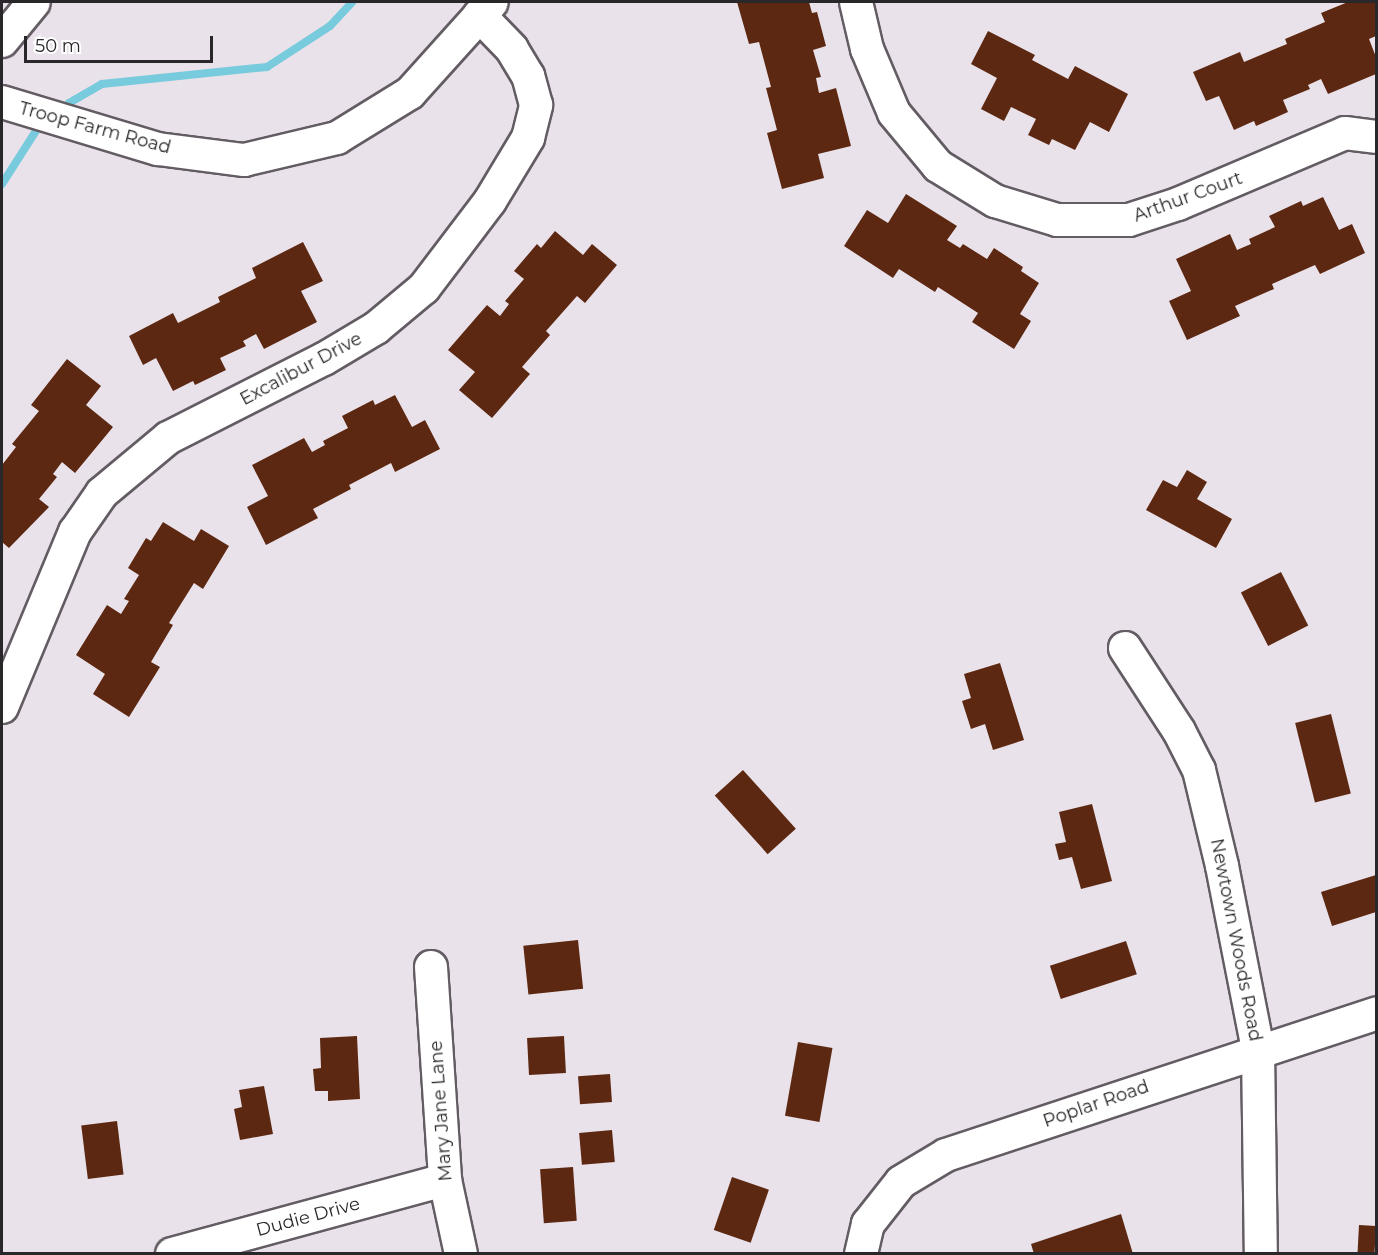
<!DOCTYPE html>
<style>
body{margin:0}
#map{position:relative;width:1378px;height:1255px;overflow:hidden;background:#eae2ea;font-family:Montserrat,sans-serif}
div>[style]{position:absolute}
.stream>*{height:8px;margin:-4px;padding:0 4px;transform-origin:4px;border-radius:4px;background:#77cbdc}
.building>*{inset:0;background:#5d2811;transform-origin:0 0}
.roads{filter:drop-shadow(2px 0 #635c63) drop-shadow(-2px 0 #635c63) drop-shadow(0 2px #635c63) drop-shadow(0 -2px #635c63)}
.minor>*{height:32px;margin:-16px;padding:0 16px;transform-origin:16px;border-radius:16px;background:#fff}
span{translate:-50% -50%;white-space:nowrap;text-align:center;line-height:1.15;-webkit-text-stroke:6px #fff;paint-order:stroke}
.street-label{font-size:18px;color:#2a272a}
.frame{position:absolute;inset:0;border:3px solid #2a272a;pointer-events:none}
.scale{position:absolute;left:24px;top:36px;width:189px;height:27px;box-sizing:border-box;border:3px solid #2a272a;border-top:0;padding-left:8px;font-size:18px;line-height:21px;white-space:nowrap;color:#2a272a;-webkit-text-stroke:4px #fff;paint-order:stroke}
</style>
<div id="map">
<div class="stream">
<div style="left:69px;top:103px;width:38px;rotate:-30deg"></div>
<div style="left:102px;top:84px;width:166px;rotate:-5.9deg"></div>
<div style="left:267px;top:67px;width:75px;rotate:-33.1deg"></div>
<div style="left:330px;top:26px;width:33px;rotate:-47deg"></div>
<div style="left:2px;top:184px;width:72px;rotate:-57.4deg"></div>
</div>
<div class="building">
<div style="clip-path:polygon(737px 2px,809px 2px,812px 13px,817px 12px,826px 46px,813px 50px,821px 77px,816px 78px,819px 93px,836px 88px,851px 146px,818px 154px,824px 178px,782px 189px,767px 133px,777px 130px,766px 88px,771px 87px,759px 42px,749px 44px)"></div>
<div style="clip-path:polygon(1348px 2px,1376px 2px,1376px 36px,1369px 39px,1376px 57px,1376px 74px,1328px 94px,1321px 79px,1308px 85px,1310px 89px,1283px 100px,1288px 112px,1256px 126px,1254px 121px,1234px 130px,1219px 96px,1206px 101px,1193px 72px,1240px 52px,1244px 62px,1287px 44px,1285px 39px,1325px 22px,1321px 13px)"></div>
<div style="clip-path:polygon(988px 31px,1035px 55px,1032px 60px,1068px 79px,1075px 66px,1128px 94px,1109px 132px,1090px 122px,1075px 150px,1052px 139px,1049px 145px,1028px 135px,1036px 119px,1011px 107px,1004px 121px,981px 109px,997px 78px,971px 64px)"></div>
<div style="clip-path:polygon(906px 194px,957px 226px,947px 240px,960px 248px,963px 244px,987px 259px,994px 248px,1023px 267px,1021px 271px,1039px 283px,1020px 314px,1031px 321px,1014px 349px,972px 322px,978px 313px,938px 287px,935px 292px,899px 269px,893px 278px,844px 246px,867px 210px,888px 223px)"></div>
<div style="clip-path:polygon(1323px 197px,1339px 230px,1352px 224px,1365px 253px,1320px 274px,1315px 265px,1272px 284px,1274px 289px,1235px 306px,1240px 316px,1187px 340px,1169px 301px,1191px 291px,1176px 259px,1230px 234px,1237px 250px,1251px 244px,1249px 239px,1275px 227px,1269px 216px,1301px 201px,1303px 206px)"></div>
<div style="clip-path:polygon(555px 231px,583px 255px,592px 244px,617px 265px,585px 303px,577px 296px,546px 331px,550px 335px,522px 367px,530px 374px,492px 418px,459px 390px,475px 372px,448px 350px,487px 305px,500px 316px,509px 304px,505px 301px,524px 279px,514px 271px,537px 244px,541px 248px)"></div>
<div style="clip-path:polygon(303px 242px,323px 281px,301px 291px,317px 322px,264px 349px,256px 334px,243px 341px,246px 346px,220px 358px,226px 370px,195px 385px,193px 381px,173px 391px,156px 358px,143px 365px,129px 336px,173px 313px,178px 323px,220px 302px,218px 297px,256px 278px,252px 268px)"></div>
<div style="clip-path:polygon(67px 359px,101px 386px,86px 405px,113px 427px,75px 473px,62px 462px,53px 474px,57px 477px,39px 499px,49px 507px,9px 548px,2px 542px,2px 465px,16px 447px,12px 444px,39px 411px,31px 405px)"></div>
<div style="clip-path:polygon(395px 395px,412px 427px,425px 420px,440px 449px,395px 472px,391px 463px,349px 485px,351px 489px,313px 509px,318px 518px,266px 545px,247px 507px,268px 496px,252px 465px,304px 438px,312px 452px,325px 445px,323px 441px,348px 428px,342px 416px,373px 400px,375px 405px)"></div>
<div style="clip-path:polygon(1187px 470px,1207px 482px,1197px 499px,1232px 519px,1216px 548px,1146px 510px,1163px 480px,1177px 487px)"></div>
<div style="clip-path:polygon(163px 522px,194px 541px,201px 529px,229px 546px,203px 589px,194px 583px,169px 623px,173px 625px,151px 662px,160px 667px,129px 717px,93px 694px,105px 674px,76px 655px,107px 605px,121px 614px,129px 601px,124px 599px,139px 575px,128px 568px,146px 538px,151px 541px)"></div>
<div style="left:1281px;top:572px;width:60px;height:45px;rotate:63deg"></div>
<div style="clip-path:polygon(1000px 663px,1024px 740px,993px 750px,985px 724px,971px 729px,962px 701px,971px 698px,964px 674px)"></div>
<div style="left:1331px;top:714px;width:82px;height:37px;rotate:76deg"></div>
<div style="left:743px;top:770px;width:79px;height:38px;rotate:48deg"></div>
<div style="clip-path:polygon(1092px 804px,1112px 881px,1081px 889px,1072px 857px,1059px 860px,1055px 844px,1066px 842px,1059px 812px)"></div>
<div style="clip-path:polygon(1376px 875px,1376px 912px,1332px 926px,1321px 892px)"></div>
<div style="left:578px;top:940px;width:49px;height:55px;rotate:84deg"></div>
<div style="left:1126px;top:941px;width:35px;height:80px;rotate:72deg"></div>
<div style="clip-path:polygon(357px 1036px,360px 1099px,328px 1101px,328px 1091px,315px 1091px,313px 1069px,321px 1068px,320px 1038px)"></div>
<div style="left:564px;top:1036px;width:37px;height:37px;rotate:87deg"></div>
<div style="left:798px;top:1042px;width:35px;height:75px;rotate:10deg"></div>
<div style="left:610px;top:1074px;width:28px;height:32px;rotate:86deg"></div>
<div style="clip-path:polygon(264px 1086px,273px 1134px,240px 1140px,234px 1109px,242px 1107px,239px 1090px)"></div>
<div style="left:117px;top:1121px;width:54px;height:36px;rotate:83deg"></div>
<div style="left:612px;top:1130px;width:32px;height:33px;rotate:85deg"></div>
<div style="left:573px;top:1167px;width:54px;height:33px;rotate:86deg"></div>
<div style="left:732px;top:1177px;width:39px;height:56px;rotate:19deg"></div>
<div style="clip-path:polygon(1121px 1214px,1133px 1254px,1034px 1254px,1031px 1244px)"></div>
<div style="left:1359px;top:1225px;width:17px;height:29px;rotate:3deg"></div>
</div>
<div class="roads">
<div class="minor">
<div style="left:856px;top:2px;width:48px;rotate:76.8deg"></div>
<div style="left:867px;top:49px;width:69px;rotate:67.1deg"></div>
<div style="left:894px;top:113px;width:69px;rotate:50.3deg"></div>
<div style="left:938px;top:166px;width:67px;rotate:31.6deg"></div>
<div style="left:995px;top:201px;width:65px;rotate:17deg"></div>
<div style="left:1057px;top:220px;width:72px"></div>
<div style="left:1129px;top:220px;width:52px;rotate:-18.1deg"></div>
<div style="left:1178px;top:204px;width:181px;rotate:-23deg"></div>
<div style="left:1345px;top:133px;width:31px;rotate:7deg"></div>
<div style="left:2px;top:41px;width:50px;rotate:-50.6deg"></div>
<div style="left:2px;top:102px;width:163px;rotate:16.8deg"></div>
<div style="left:158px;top:149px;width:87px;rotate:7.3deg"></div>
<div style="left:244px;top:160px;width:96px;rotate:-13.3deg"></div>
<div style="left:337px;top:138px;width:86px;rotate:-31.7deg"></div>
<div style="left:410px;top:93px;width:122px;rotate:-48deg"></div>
<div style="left:1125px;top:648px;width:99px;rotate:57deg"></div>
<div style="left:1179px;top:731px;width:44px;rotate:62.9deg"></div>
<div style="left:1199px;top:770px;width:99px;rotate:76.5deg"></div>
<div style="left:1222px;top:866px;width:187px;rotate:78.9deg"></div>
<div style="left:1258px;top:1050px;width:204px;rotate:89.2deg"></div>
<div style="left:2px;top:707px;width:190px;rotate:-67.4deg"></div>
<div style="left:75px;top:532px;width:47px;rotate:-55.3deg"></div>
<div style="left:102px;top:493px;width:86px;rotate:-39.8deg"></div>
<div style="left:168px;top:438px;width:175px;rotate:-26.9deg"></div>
<div style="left:324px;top:359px;width:61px;rotate:-30.8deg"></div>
<div style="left:376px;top:328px;width:62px;rotate:-39.8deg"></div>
<div style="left:424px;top:288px;width:109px;rotate:-52.8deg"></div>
<div style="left:490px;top:201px;width:74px;rotate:-58.9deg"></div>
<div style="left:528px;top:138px;width:34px;rotate:-76deg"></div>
<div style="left:536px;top:105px;width:30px;rotate:-105deg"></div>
<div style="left:528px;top:76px;width:31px;rotate:-121deg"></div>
<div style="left:512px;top:49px;width:47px;rotate:-134.1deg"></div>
<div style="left:431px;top:967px;width:213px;rotate:86.2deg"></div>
<div style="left:445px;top:1180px;width:76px;rotate:77.8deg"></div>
<div style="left:172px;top:1254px;width:283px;rotate:-15.2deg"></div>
<div style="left:861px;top:1254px;width:31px;rotate:-77deg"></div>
<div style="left:868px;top:1224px;width:53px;rotate:-51.8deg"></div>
<div style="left:901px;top:1182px;width:52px;rotate:-31deg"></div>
<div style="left:946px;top:1155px;width:453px;rotate:-18.2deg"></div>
</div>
</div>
<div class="street-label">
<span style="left:95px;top:128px;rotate:15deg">Troop Farm Road</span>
<span style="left:1188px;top:197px;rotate:-20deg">Arthur Court</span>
<span style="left:301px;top:369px;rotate:-28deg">Excalibur Drive</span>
<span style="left:1236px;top:940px;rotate:79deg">Newtown Woods Road</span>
<span style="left:1096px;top:1104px;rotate:-19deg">Poplar Road</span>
<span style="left:441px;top:1111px;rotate:-94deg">Mary Jane Lane</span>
<span style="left:308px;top:1217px;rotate:-15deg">Dudie Drive</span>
</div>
<div class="frame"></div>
<div class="scale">50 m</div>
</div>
